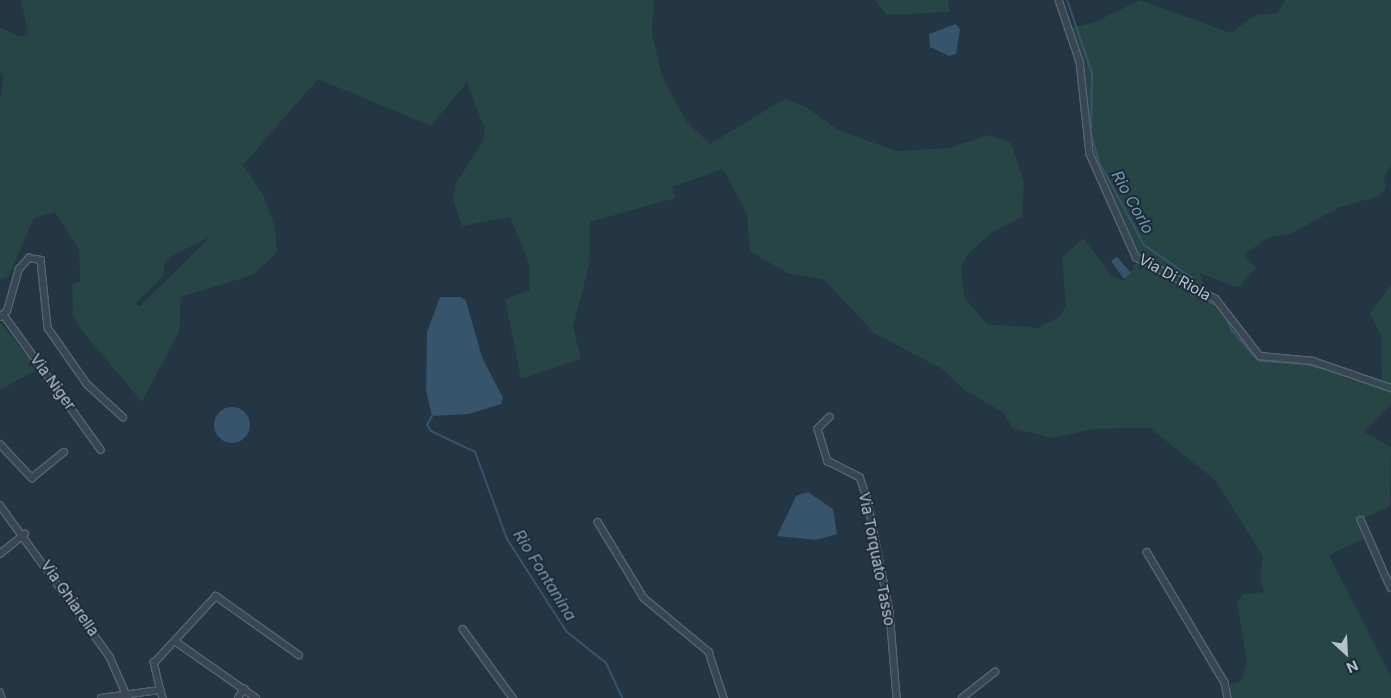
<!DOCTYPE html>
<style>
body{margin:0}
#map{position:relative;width:1391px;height:698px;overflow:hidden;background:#243544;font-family:Inter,sans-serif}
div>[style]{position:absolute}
.green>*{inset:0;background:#264544}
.water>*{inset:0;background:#36546c}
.round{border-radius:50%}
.stream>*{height:2px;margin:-1px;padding:0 1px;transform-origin:1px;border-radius:1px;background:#36546c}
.roads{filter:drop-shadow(1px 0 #566470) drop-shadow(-1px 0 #566470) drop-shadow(0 1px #566470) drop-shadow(0 -1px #566470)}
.street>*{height:5.5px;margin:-2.75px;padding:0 2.75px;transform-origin:2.75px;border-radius:2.75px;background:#384753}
span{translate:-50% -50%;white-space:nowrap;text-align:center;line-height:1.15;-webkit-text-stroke:4px #1d2c38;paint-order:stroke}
.street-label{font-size:15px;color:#b5c1cd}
.water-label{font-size:16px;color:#7296b3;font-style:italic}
.north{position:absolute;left:1321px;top:628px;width:50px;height:50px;-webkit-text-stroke:4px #1d2c38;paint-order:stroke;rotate:155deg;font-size:14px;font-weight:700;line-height:20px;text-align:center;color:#b5c1cd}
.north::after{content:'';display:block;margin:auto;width:18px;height:22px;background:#b5c1cd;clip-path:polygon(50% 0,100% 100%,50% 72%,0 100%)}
</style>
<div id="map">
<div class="green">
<div style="clip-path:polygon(evenodd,21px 0,654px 0,652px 33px,662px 76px,686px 121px,710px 144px,784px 99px,804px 106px,840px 131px,897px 151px,949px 148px,989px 135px,1011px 143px,1024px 182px,1022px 217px,991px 233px,968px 254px,961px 268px,964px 297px,987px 324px,1038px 328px,1060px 316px,1066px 306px,1062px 258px,1083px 238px,1111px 275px,1124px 281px,1140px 257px,1090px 153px,1085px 79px,1066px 29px,1095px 22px,1140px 0,1231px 33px,1255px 15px,1277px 13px,1285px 0,1391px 0,1391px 166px,1384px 176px,1386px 188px,1379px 196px,1340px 207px,1290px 234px,1267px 238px,1244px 255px,1256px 268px,1238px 288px,1200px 273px,1206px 294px,1228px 309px,1246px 344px,1266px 359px,1327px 366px,1382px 384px,1381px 336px,1370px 314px,1391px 285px,1391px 404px,1364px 432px,1391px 447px,1390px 506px,1357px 522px,1363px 539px,1329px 555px,1391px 677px,1391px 698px,1230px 698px,1230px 684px,1241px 681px,1247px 661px,1237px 602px,1243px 594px,1264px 592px,1260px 578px,1263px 556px,1215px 480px,1150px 428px,1093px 429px,1053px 438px,1012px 428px,1004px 413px,963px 389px,942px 369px,874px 333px,824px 280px,787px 273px,750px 251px,747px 214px,723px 169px,672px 187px,675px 198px,590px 222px,589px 266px,573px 327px,581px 359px,521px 379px,505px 299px,530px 290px,529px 263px,510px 217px,462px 226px,453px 199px,456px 183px,483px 141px,485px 130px,467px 82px,431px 126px,318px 79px,243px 165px,264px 196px,275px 228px,277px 253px,253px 275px,181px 297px,179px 331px,142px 402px,79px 327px,73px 314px,72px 285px,80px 281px,79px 250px,55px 212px,34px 218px,8px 277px,0 279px,0 98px,4px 77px,0 73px,0 27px,21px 37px,28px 34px,21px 0,210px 237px,140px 306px,134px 304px,164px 275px,164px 264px,172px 256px,210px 237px)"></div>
<div style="clip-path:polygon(875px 0,948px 0,950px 12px,887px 15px)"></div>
<div style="clip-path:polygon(1px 323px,38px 369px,0 390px,0 323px)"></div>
</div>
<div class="water">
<div style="clip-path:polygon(955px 24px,960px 29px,956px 54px,949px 56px,930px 47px,929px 34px)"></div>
<div style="clip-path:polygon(1117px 257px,1131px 273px,1124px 279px,1111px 261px)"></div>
<div style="clip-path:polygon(440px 297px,461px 297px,466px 301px,482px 357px,503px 398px,501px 404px,469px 414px,432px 416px,426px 390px,427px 332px)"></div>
<div class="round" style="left:214px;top:407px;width:36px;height:36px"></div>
<div style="clip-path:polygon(808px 492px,833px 509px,837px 534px,816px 540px,777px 536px,796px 496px)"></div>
</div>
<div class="stream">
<div style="left:1067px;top:0;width:77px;rotate:71.1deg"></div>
<div style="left:1092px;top:73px;width:61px;rotate:90.9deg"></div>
<div style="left:1091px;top:134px;width:29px;rotate:74deg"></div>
<div style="left:1099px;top:162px;width:94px;rotate:61.5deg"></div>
<div style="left:1144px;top:245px;width:58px;rotate:34.5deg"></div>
<div style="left:1192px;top:278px;width:16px;rotate:94deg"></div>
<div style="left:1191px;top:294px;width:30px;rotate:24deg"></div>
<div style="left:1225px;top:316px;width:17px;rotate:65deg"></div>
<div style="left:1232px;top:331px;width:40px;rotate:48deg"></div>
<div style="left:1259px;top:361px;width:46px;rotate:3.7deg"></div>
<div style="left:1305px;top:364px;width:38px;rotate:15deg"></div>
<div style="left:432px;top:416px;width:10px;rotate:119deg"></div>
<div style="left:427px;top:425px;width:7px;rotate:56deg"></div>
<div style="left:431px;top:431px;width:49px;rotate:25.5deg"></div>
<div style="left:475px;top:452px;width:93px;rotate:69.8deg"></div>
<div style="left:507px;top:539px;width:109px;rotate:57.3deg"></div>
<div style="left:566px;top:631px;width:51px;rotate:38.7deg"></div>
<div style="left:606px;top:663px;width:38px;rotate:65deg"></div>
</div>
<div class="roads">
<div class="street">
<div style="left:1059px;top:0;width:65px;rotate:71.3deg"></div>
<div style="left:1080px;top:62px;width:93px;rotate:83.8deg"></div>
<div style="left:1090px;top:154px;width:113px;rotate:65.9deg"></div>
<div style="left:1136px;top:257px;width:90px;rotate:27.7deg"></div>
<div style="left:1216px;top:299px;width:72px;rotate:52.3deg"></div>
<div style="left:1260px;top:356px;width:53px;rotate:5.4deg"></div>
<div style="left:1313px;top:361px;width:83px;rotate:19.1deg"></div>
<div style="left:4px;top:315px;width:166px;rotate:54.3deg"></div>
<div style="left:0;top:317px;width:9px;rotate:-41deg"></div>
<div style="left:7px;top:311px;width:44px;rotate:-74.1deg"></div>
<div style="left:19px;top:269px;width:15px;rotate:-48deg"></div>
<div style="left:29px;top:258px;width:12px;rotate:9deg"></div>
<div style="left:41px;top:260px;width:68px;rotate:84.1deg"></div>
<div style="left:48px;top:328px;width:68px;rotate:55.1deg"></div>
<div style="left:87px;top:384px;width:49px;rotate:42.5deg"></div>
<div style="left:830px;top:417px;width:17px;rotate:135deg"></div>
<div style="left:818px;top:429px;width:34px;rotate:73deg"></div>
<div style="left:828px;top:461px;width:36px;rotate:27deg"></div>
<div style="left:860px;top:477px;width:21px;rotate:71deg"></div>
<div style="left:867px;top:497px;width:117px;rotate:78.7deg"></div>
<div style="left:890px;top:612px;width:86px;rotate:85.3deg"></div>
<div style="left:0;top:444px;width:47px;rotate:46.7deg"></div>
<div style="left:32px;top:478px;width:41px;rotate:-39.1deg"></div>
<div style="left:0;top:505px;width:188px;rotate:54.1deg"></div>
<div style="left:110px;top:657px;width:45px;rotate:66.3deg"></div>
<div style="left:1361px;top:520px;width:74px;rotate:66.2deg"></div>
<div style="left:598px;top:522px;width:89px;rotate:58.8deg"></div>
<div style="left:644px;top:598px;width:85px;rotate:39.7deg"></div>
<div style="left:709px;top:652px;width:48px;rotate:71.9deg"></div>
<div style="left:1147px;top:552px;width:152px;rotate:59.2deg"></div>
<div style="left:1225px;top:683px;width:15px;rotate:79deg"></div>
<div style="left:0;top:554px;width:32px;rotate:-39deg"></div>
<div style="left:463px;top:629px;width:85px;rotate:54.1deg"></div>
<div style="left:175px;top:641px;width:99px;rotate:35.1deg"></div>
<div style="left:160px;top:690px;width:28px;rotate:-103deg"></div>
<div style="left:154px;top:663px;width:91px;rotate:-47.2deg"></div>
<div style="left:216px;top:596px;width:102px;rotate:35.4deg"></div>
<div style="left:0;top:692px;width:6px;rotate:72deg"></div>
<div style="left:101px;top:698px;width:60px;rotate:-7.7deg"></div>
<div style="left:160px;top:690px;width:9px;rotate:69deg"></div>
<div style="left:238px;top:698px;width:11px;rotate:-56deg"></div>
<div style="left:962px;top:698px;width:42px;rotate:-38.2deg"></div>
</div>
</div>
<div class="street-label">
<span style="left:1175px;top:277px;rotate:29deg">Via Di Riola</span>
<span style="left:53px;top:382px;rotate:54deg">Via Niger</span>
<span style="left:877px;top:559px;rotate:79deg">Via Torquato Tasso</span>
<span style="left:70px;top:598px;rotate:55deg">Via Ghiarella</span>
</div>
<div class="water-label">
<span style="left:1133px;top:202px;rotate:61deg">Rio Corlo</span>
<span style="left:545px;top:575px;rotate:58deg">Rio Fontanina</span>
</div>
<div class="north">N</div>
</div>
